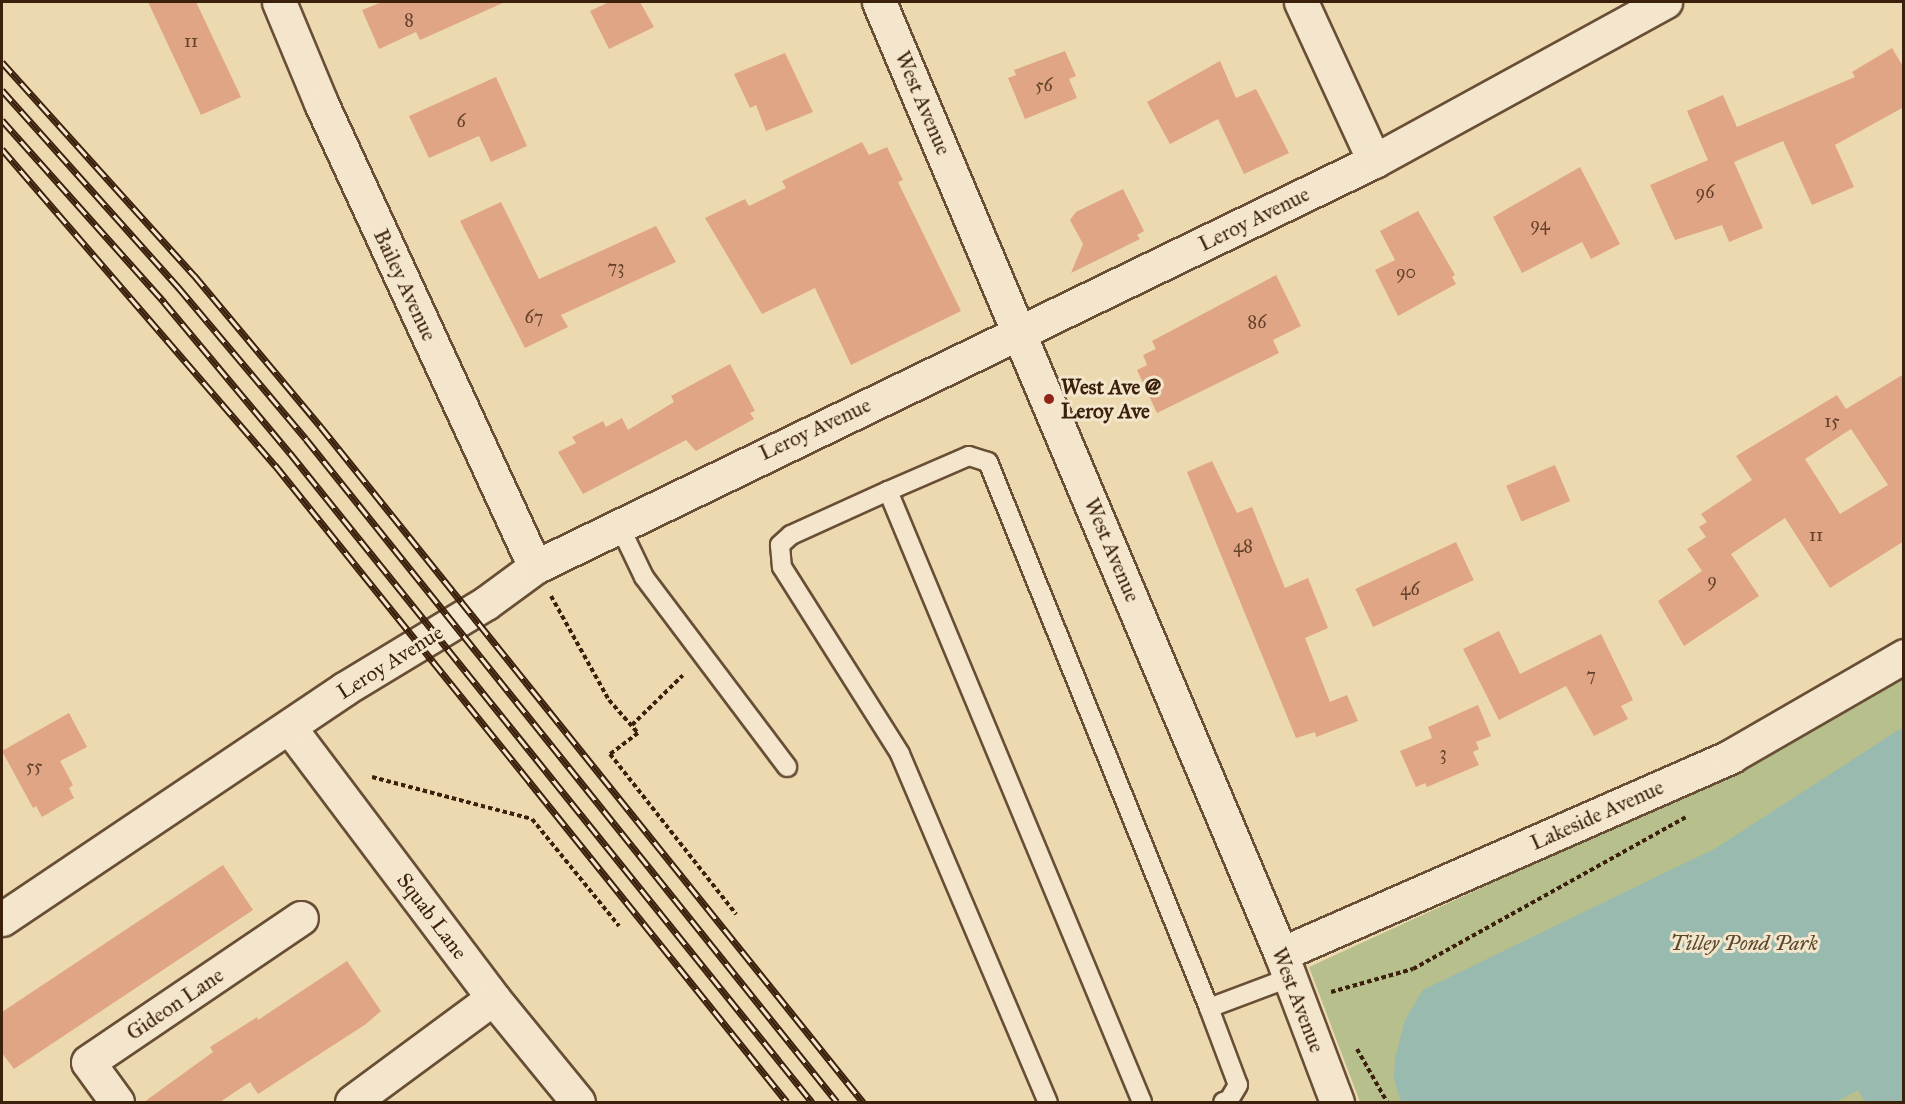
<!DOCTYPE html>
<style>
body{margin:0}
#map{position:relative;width:1905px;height:1104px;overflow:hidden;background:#edd9b0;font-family:"IM FELL Great Primer",serif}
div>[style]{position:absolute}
.green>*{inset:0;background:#b7bf8c}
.water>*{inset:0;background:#99baaf}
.building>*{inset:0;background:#dfa584;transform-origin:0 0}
.path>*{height:4px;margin-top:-2px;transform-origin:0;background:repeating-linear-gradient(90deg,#3b200c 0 4.5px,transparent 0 7.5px)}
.roads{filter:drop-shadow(2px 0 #684e35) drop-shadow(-2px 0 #684e35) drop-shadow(0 2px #684e35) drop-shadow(0 -2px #684e35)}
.lane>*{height:18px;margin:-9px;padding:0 9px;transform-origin:9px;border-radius:9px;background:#f3e6cc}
.street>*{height:33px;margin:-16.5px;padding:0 16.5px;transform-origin:16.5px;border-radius:16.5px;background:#f3e6cc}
.secondary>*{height:33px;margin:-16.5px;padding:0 16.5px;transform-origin:16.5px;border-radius:16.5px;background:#f3e6cc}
.rail>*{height:7px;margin-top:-3.5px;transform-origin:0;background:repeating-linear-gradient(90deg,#f3e6cc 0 14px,#3b200c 0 28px);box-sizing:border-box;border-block:2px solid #3b200c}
.dots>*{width:16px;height:16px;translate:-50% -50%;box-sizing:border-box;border:3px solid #f3e6cc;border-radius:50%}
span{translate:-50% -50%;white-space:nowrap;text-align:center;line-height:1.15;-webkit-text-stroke:6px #f3e6cc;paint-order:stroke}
.number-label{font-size:18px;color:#64412a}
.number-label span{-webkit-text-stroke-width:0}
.street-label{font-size:21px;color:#3b200c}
.poi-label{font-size:21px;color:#3b200c;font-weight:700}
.left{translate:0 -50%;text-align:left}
.park-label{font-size:21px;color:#5a482c;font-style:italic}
.frame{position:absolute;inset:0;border:3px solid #3b200c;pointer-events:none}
</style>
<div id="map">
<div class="green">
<div style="clip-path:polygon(1903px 675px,1903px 1102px,1360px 1102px,1309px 967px,1697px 789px)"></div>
</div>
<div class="water">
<div style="clip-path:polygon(1903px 727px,1903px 1102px,1865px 1102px,1858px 1090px,1836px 1102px,1401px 1102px,1394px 1079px,1395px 1059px,1405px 1020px,1423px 990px,1716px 848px)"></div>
</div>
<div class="building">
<div style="clip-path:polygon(148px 2px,196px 2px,241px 97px,201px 115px)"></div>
<div style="clip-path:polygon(382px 2px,505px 2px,420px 40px,416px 32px,379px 49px,362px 10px)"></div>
<div style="clip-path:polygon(609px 2px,640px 2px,654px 27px,609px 49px,590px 11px)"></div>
<div style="clip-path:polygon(1892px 48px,1904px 68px,1904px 107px,1835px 145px,1854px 187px,1812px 205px,1783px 141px,1734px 162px,1763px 228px,1729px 242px,1722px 225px,1675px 240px,1650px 185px,1708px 160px,1687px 111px,1723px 95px,1737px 127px,1855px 77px,1852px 72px)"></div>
<div style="clip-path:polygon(1065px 51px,1076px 76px,1069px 79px,1077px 98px,1025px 119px,1008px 78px,1016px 75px,1014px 70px)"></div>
<div style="clip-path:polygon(785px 53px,813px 112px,766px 131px,756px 105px,750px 108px,734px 74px)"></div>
<div style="clip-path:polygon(1220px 61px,1236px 98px,1256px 89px,1289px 153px,1244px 174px,1218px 119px,1170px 144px,1147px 102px)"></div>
<div style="clip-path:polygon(496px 77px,527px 146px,491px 162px,479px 136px,429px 158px,409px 116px)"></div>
<div style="clip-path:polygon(862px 142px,869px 155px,887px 147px,903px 180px,898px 182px,961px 311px,851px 365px,815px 288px,762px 314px,705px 218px,745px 199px,749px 206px,786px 188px,782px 181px)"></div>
<div style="clip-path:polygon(1580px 167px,1620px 244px,1591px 259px,1582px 242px,1522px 273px,1493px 217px)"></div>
<div style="clip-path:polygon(1123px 189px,1144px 231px,1137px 235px,1140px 239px,1071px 273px,1083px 244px,1070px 220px,1076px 212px)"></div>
<div style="clip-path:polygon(501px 202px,539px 279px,656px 226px,676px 262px,561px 315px,568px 327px,525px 348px,460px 221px)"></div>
<div style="clip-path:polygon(1418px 211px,1455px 275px,1452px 277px,1456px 284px,1398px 316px,1375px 270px,1395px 260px,1380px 231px)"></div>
<div style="clip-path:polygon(1276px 275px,1301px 326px,1273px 340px,1279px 353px,1157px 413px,1137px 370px,1147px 365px,1143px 355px,1156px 349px,1152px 341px)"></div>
<div style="clip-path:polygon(730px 364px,755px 411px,750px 413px,754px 419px,696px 451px,686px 440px,583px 494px,558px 452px,576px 443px,572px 437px,603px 421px,606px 427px,622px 418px,628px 430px,674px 402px,671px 396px)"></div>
<div style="clip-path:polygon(evenodd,1904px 374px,1904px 541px,1830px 588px,1785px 518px,1731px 554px,1759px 596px,1684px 646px,1658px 601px,1702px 571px,1687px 549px,1706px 537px,1699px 527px,1707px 522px,1701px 514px,1752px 480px,1736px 456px,1837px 395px,1846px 409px,1904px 374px,1851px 429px,1888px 485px,1840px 514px,1805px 459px,1851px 429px)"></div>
<div style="clip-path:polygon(1212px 461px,1237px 513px,1252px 507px,1285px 588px,1308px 578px,1328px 628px,1305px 638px,1330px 702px,1347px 695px,1358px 721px,1316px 737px,1315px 732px,1296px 738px,1187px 472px)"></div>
<div style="left:1555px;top:465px;width:39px;height:53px;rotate:67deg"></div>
<div style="left:1456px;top:542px;width:42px;height:111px;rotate:65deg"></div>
<div style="clip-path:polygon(1499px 631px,1520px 674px,1601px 634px,1633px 700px,1621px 706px,1628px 719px,1594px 736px,1566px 686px,1499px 720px,1463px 649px)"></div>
<div style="clip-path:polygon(1478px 705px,1491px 736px,1476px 742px,1479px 749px,1473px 752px,1479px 765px,1427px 787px,1425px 783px,1416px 787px,1400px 751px,1432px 738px,1428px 727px)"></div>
<div style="clip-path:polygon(69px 713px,87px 747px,60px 761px,73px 785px,69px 788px,74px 798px,42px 817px,36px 806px,33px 808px,2px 751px)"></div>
<div style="clip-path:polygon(223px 865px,253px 910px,14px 1069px,2px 1053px,2px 1012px)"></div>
<div style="clip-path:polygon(347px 961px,381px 1011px,366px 1024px,258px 1094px,250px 1082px,220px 1102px,144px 1102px,213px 1052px,210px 1047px,257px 1017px,258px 1020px)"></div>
</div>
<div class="path">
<div style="left:551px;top:596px;width:119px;rotate:60.9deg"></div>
<div style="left:609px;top:700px;width:44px;rotate:48.7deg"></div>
<div style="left:638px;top:733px;width:35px;rotate:143deg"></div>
<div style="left:610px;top:754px;width:204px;rotate:51.8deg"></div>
<div style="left:632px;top:725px;width:71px;rotate:-44.4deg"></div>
<div style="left:372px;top:777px;width:165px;rotate:14.7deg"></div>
<div style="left:532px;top:819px;width:138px;rotate:50.9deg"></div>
<div style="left:1331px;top:992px;width:85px;rotate:-15.7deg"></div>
<div style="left:1413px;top:969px;width:312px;rotate:-29.1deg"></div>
<div style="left:1357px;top:1049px;width:61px;rotate:60.5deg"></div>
</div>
<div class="roads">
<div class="lane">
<div style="left:888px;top:491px;width:107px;rotate:155.6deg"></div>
<div style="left:791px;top:535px;width:15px;rotate:138deg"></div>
<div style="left:780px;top:545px;width:22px;rotate:85deg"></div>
<div style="left:782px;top:567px;width:221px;rotate:57.7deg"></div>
<div style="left:900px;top:754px;width:378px;rotate:67deg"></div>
<div style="left:620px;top:527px;width:55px;rotate:64.4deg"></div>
<div style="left:644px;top:577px;width:238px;rotate:53deg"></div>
<div style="left:1209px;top:1008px;width:85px;rotate:-20.6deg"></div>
<div style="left:1142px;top:1102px;width:662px;rotate:-112.57deg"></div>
<div style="left:888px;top:491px;width:88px;rotate:-23.4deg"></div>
<div style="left:969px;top:456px;width:20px;rotate:18deg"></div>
<div style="left:988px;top:462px;width:589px;rotate:67.96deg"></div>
<div style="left:1209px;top:1008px;width:82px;rotate:69.4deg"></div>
<div style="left:1238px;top:1085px;width:17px;rotate:121deg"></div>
<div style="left:1229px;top:1100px;width:6px;rotate:162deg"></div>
</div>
<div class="street">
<div style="left:279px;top:2px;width:109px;rotate:67.4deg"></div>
<div style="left:321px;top:103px;width:511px;rotate:65.24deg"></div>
<div style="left:1301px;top:2px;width:175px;rotate:65.3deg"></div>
<div style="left:289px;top:727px;width:339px;rotate:53deg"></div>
<div style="left:493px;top:998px;width:134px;rotate:50.7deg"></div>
<div style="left:1281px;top:954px;width:492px;rotate:-23.7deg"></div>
<div style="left:1731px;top:756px;width:200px;rotate:-30deg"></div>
<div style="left:117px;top:1102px;width:49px;rotate:-125.9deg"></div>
<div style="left:88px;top:1062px;width:257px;rotate:-34.1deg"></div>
<div style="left:352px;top:1102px;width:175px;rotate:-36.4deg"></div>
</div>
<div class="secondary">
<div style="left:879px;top:2px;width:1033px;rotate:67.11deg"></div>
<div style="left:1281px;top:954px;width:158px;rotate:69.3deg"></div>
<div style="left:2px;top:919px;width:412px;rotate:-33.9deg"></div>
<div style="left:344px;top:689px;width:166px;rotate:-31.2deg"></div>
<div style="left:486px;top:603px;width:61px;rotate:-36.3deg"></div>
<div style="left:535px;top:567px;width:932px;rotate:-25.82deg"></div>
<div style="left:1374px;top:161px;width:332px;rotate:-28.7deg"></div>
</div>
</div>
<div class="rail">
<div style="left:2px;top:62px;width:287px;rotate:48deg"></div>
<div style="left:194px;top:275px;width:198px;rotate:50.1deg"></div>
<div style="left:321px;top:427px;width:866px;rotate:51.24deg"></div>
<div style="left:2px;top:90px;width:266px;rotate:48.2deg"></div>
<div style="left:179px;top:288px;width:197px;rotate:49.9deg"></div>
<div style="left:306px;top:439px;width:849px;rotate:51.31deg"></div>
<div style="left:2px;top:120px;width:244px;rotate:48.3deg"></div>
<div style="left:164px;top:302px;width:197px;rotate:50.2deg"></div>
<div style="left:290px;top:453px;width:833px;rotate:51.19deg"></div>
<div style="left:2px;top:149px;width:418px;rotate:49.2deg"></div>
<div style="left:275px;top:465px;width:817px;rotate:51.21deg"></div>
</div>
<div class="dots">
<div style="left:1049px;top:399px;background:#8f2418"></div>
</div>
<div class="number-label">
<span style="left:409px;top:20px">8</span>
<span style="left:191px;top:41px">11</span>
<span style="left:1044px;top:85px">56</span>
<span style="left:461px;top:121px">6</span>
<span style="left:1705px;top:192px">96</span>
<span style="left:1540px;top:224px">94</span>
<span style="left:616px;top:267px">73</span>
<span style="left:1406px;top:272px">90</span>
<span style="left:534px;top:317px">67</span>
<span style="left:1257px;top:322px">86</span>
<span style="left:1832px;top:421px">15</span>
<span style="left:1816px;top:535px">11</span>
<span style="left:1243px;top:546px">48</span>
<span style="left:1712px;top:580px">9</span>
<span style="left:1410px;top:589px">46</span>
<span style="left:1591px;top:675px">7</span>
<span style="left:1443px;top:753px">3</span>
<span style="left:34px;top:766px">55</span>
</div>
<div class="street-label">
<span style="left:923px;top:103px;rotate:67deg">West Avenue</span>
<span style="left:1254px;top:219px;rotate:-26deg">Leroy Avenue</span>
<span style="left:405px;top:285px;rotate:65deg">Bailey Avenue</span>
<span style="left:815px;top:429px;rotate:-25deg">Leroy Avenue</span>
<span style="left:1112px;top:550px;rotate:67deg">West Avenue</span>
<span style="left:390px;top:662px;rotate:-32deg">Leroy Avenue</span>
<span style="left:1597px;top:815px;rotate:-24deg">Lakeside Avenue</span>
<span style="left:432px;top:916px;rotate:53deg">Squab Lane</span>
<span style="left:1298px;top:1000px;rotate:69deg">West Avenue</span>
<span style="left:175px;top:1004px;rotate:-34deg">Gideon Lane</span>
</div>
<div class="poi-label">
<span class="left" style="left:1061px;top:399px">West Ave @<br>Leroy Ave</span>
</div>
<div class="park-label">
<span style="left:1744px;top:943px">Tilley Pond Park</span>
</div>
<div class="frame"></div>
</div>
